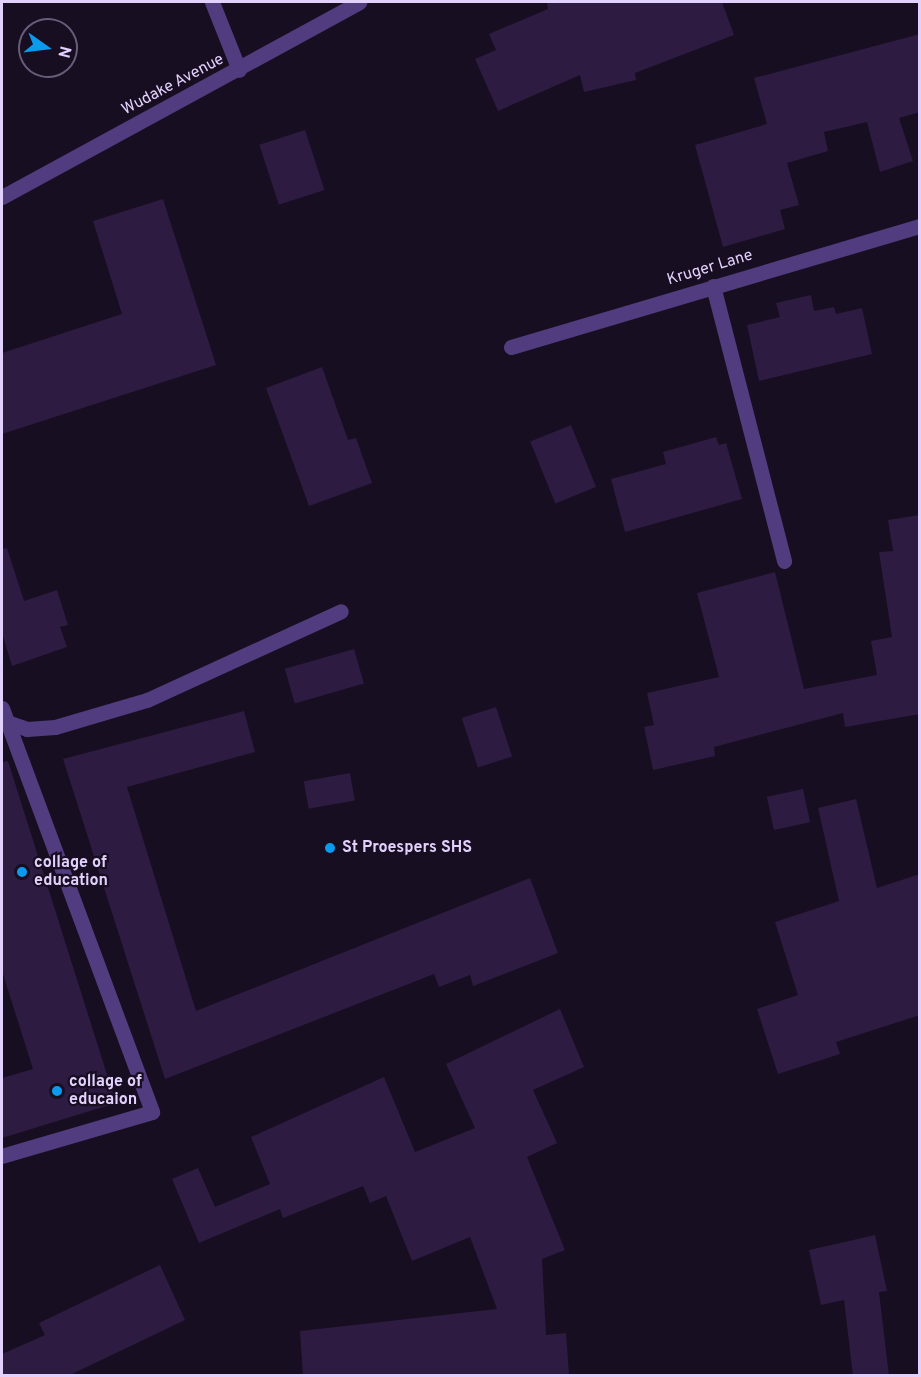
<!DOCTYPE html>
<style>
body{margin:0}
#map{position:relative;width:921px;height:1377px;overflow:hidden;background:#170e21;font-family:Overpass,sans-serif}
div>[style]{position:absolute}
.building>*{inset:0;background:#2d1b41;transform-origin:0 0}
.minor>*{height:15px;margin:-7.5px;padding:0 7.5px;transform-origin:7.5px;border-radius:7.5px;background:#503c7e}
.dots>*{width:16px;height:16px;translate:-50% -50%;box-sizing:border-box;border:3px solid #170e21;border-radius:50%}
span{translate:-50% -50%;white-space:nowrap;text-align:center;line-height:1.15;-webkit-text-stroke:4.5px #170e21;paint-order:stroke}
.street-label{font-size:16px;color:#e2d1fd}
.poi-label{font-size:16px;color:#e2d1fd;font-weight:700}
.left{translate:0 -50%;text-align:left}
.frame{position:absolute;inset:0;border:3px solid #e2d1fd;pointer-events:none}
.north{position:absolute;left:18px;top:18px;width:60px;height:60px;box-sizing:border-box;background:#170e21;border:2px solid #685c79;border-radius:50%;rotate:104deg;font-size:16px;font-weight:700;line-height:24px;text-align:center;color:#e2d1fd}
.north::after{content:'';display:block;margin:auto;width:21px;height:27px;background:#0b9bee;clip-path:polygon(50% 0,100% 100%,50% 72%,0 100%)}
</style>
<div id="map">
<div class="building">
<div style="clip-path:polygon(547px 2px,722px 2px,734px 35px,635px 73px,636px 80px,584px 92px,580px 75px,498px 111px,475px 59px,496px 50px,489px 34px,548px 9px)"></div>
<div style="clip-path:polygon(920px 34px,920px 112px,899px 118px,913px 161px,880px 172px,867px 122px,824px 132px,828px 151px,787px 163px,799px 205px,780px 210px,785px 229px,723px 247px,695px 145px,767px 124px,754px 78px)"></div>
<div style="left:305px;top:130px;width:63px;height:48px;rotate:72deg"></div>
<div style="clip-path:polygon(163px 199px,216px 365px,2px 434px,2px 353px,122px 314px,93px 221px)"></div>
<div style="clip-path:polygon(811px 295px,814px 311px,834px 307px,836px 314px,862px 308px,872px 354px,759px 381px,747px 325px,780px 317px,776px 303px)"></div>
<div style="clip-path:polygon(322px 367px,348px 440px,356px 438px,372px 483px,309px 506px,266px 388px)"></div>
<div style="left:571px;top:425px;width:67px;height:44px;rotate:68deg"></div>
<div style="clip-path:polygon(716px 437px,719px 445px,726px 443px,742px 499px,625px 532px,611px 479px,666px 464px,663px 452px)"></div>
<div style="clip-path:polygon(920px 515px,920px 714px,845px 727px,843px 713px,714px 747px,715px 756px,653px 770px,644px 727px,654px 725px,647px 693px,719px 677px,697px 593px,775px 572px,804px 689px,877px 675px,871px 641px,892px 637px,879px 552px,893px 551px,888px 520px)"></div>
<div style="clip-path:polygon(7px 548px,24px 601px,57px 590px,68px 625px,60px 627px,67px 647px,12px 666px,2px 633px,2px 549px)"></div>
<div style="left:354px;top:649px;width:36px;height:72px;rotate:74deg"></div>
<div style="left:496px;top:707px;width:52px;height:36px;rotate:72deg"></div>
<div style="clip-path:polygon(244px 711px,255px 752px,127px 787px,196px 1011px,530px 878px,558px 953px,473px 986px,470px 975px,439px 987px,434px 974px,165px 1079px,63px 759px)"></div>
<div style="clip-path:polygon(8px 761px,116px 1103px,2px 1138px,2px 1078px,33px 1069px,2px 971px,2px 762px)"></div>
<div style="left:350px;top:773px;width:28px;height:47px;rotate:80deg"></div>
<div style="left:803px;top:789px;width:34px;height:37px;rotate:78deg"></div>
<div style="clip-path:polygon(856px 799px,877px 888px,920px 874px,920px 1015px,836px 1042px,840px 1054px,778px 1074px,757px 1009px,798px 995px,775px 922px,839px 901px,818px 808px)"></div>
<div style="clip-path:polygon(560px 1009px,584px 1067px,533px 1090px,557px 1143px,527px 1157px,565px 1250px,542px 1259px,546px 1335px,566px 1333px,569px 1374px,303px 1376px,300px 1331px,497px 1309px,470px 1237px,412px 1261px,386px 1196px,370px 1203px,363px 1186px,283px 1218px,280px 1209px,199px 1243px,172px 1179px,198px 1168px,215px 1207px,270px 1184px,251px 1137px,384px 1077px,415px 1152px,475px 1128px,446px 1064px)"></div>
<div style="clip-path:polygon(875px 1235px,887px 1291px,879px 1292px,889px 1376px,853px 1376px,844px 1300px,821px 1305px,809px 1250px)"></div>
<div style="clip-path:polygon(160px 1265px,185px 1320px,68px 1376px,2px 1376px,2px 1354px,45px 1335px,39px 1323px)"></div>
</div>
<div class="minor">
<div style="left:212px;top:2px;width:73px;rotate:68.3deg"></div>
<div style="left:2px;top:197px;width:407px;rotate:-28.6deg"></div>
<div style="left:713px;top:286px;width:284px;rotate:75.5deg"></div>
<div style="left:511px;top:347px;width:427px;rotate:-16.5deg"></div>
<div style="left:2px;top:708px;width:431px;rotate:69.6deg"></div>
<div style="left:152px;top:1112px;width:156px;rotate:163.7deg"></div>
<div style="left:7px;top:722px;width:21px;rotate:19deg"></div>
<div style="left:27px;top:729px;width:28px;rotate:-4deg"></div>
<div style="left:55px;top:727px;width:96px;rotate:-16.4deg"></div>
<div style="left:147px;top:700px;width:213px;rotate:-24.6deg"></div>
</div>
<div class="dots">
<div style="left:330px;top:848px;background:#0b9bee"></div>
<div style="left:22px;top:872px;background:#0b9bee"></div>
<div style="left:57px;top:1091px;background:#0b9bee"></div>
</div>
<div class="street-label">
<span style="left:173px;top:85px;rotate:-28deg">Wudake Avenue</span>
<span style="left:710px;top:268px;rotate:-17deg">Kruger Lane</span>
</div>
<div class="poi-label">
<span class="left" style="left:342px;top:848px">St Proespers SHS</span>
<span class="left" style="left:34px;top:872px">collage of<br>education</span>
<span class="left" style="left:69px;top:1091px">collage of<br>educaion</span>
</div>
<div class="frame"></div>
<div class="north">N</div>
</div>
